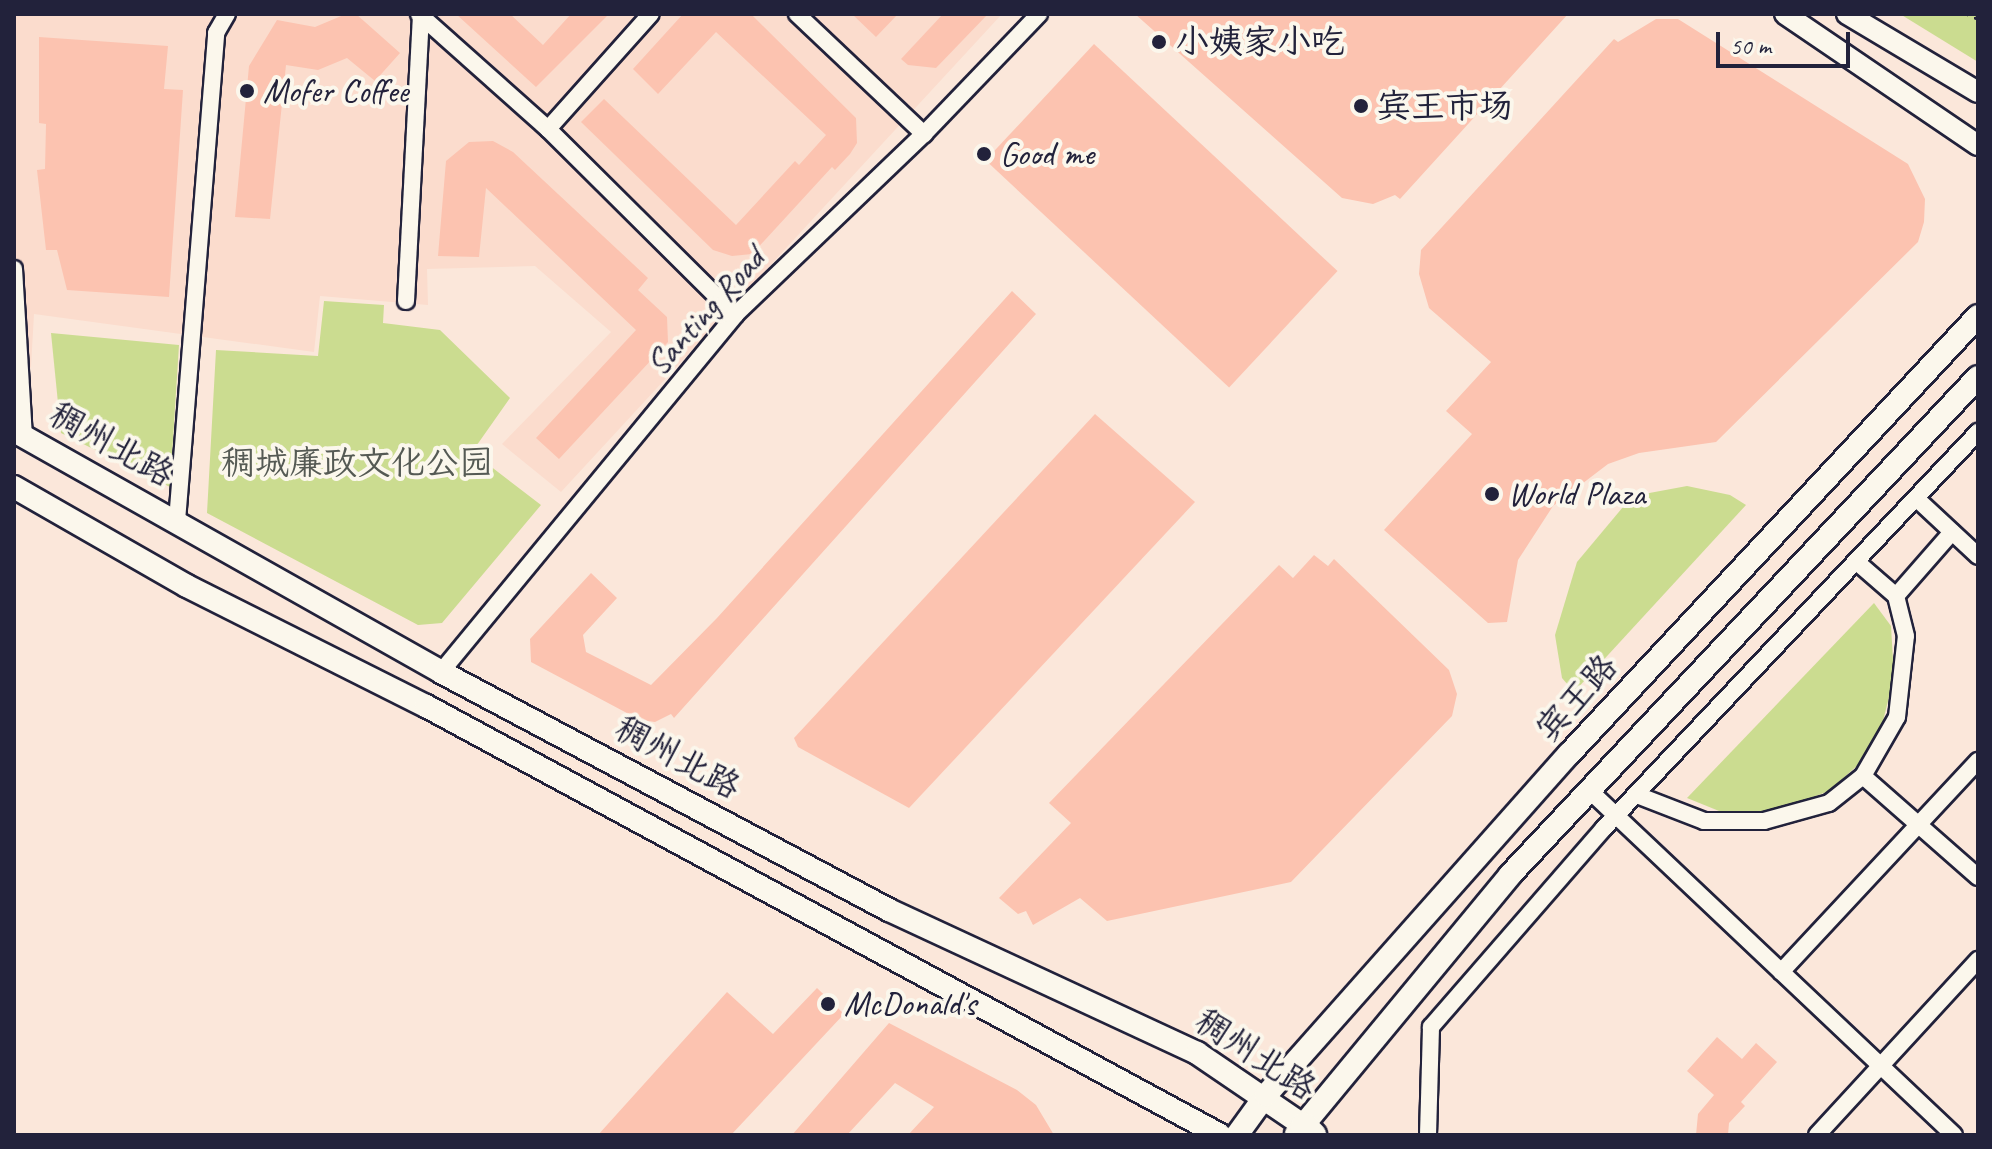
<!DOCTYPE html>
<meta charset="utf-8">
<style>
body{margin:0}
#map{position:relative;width:1992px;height:1149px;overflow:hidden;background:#fbe7da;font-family:Caveat,"LXGW WenKai TC",sans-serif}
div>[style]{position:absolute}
.built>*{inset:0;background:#fbdccd}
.green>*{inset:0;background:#cbdc90}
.building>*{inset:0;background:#fcc3b0;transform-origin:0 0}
.path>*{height:3px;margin-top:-1.5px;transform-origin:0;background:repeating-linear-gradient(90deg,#22223b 0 2px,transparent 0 8px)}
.roads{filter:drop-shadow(2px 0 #22223b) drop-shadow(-2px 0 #22223b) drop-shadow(0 2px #22223b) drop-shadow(0 -2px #22223b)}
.minor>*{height:16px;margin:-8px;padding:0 8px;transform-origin:8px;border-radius:8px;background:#fbf7ec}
.tertiary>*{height:20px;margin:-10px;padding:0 10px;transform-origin:10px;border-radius:10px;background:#fbf7ec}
.secondary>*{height:22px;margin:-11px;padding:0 11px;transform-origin:11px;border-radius:11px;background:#fbf7ec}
.primary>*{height:26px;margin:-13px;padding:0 13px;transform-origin:13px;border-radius:13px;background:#fbf7ec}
.dots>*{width:22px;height:22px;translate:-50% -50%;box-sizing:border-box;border:4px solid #fbf7ec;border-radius:50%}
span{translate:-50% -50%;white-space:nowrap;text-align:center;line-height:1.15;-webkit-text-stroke:8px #fbf7ec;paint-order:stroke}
.poi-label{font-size:34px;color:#22223b}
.left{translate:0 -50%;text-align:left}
.street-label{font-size:34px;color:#22223b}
.park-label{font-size:34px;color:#555a54}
.frame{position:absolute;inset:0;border:16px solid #22223b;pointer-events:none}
.scale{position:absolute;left:1716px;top:32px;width:134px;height:36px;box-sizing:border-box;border:4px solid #22223b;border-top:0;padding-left:10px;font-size:24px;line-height:28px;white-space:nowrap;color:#22223b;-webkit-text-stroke:6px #fbf7ec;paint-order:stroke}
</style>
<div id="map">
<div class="built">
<div style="clip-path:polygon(14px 14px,1002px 14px,561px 492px,502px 444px,611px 332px,535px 266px,427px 269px,428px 305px,320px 296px,314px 352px,34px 314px,31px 367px,14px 388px)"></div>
</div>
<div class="green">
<div style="clip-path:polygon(1900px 14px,1978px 14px,1978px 62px)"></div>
<div style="clip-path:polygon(324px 301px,384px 305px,383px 323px,440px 330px,510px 398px,472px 452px,541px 505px,442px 623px,418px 625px,207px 513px,216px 350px,318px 356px)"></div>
<div style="clip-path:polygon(51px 333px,179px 345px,170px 487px,61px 433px)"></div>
<div style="clip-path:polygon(1687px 486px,1730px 495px,1746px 505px,1574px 692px,1562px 678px,1555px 635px,1577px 562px,1623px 507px,1644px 494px)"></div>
<div style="clip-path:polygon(1874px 603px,1891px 626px,1894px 677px,1880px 733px,1859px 764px,1829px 791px,1779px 810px,1724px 813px,1687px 798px)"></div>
</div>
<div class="building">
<div style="clip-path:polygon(346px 14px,356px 14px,400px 53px,375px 81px,347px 58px,318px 70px,286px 65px,270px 219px,235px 217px,249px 66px,277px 20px,315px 27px)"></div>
<div style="clip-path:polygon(456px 14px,510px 14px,543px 45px,571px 14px,609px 14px,536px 87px)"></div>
<div style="clip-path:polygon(683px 14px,751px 14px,856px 118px,857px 143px,850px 154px,835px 170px,832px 167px,752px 254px,732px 256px,713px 250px,581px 122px,604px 99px,736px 225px,795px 161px,799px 165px,826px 135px,716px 32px,658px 94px,633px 69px)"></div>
<div style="clip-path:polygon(852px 14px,898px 14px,876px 37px)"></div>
<div style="clip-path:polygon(943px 14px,988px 14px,936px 68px,908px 65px,901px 59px)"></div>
<div style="clip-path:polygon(1135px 14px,1568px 14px,1400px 199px,1395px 195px,1373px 204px,1342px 198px)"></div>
<div style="clip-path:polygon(1656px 19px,1678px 19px,1908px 164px,1925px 199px,1924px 222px,1918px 242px,1716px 442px,1639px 453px,1608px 464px,1553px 506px,1518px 560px,1507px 622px,1488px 623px,1384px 530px,1472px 434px,1446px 411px,1491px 362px,1429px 308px,1419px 274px,1421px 250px,1614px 39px,1618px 42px)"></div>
<div style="clip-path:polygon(39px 37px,168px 46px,164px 89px,183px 90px,169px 297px,67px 290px,57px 250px,46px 250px,37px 170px,45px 169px,46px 124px,39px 123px)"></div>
<div style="left:1094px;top:44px;width:333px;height:159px;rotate:43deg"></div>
<div style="clip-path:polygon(493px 141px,513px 152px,648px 278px,638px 290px,667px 317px,668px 342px,559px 459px,536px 438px,636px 330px,486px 188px,479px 257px,438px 256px,446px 161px,469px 142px)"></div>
<div style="clip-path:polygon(1012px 291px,1036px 314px,674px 718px,671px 714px,655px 722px,640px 720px,531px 662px,530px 639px,591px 573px,617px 598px,583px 635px,586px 652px,651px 685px,717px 618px)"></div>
<div style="clip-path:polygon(1095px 414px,1195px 502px,909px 808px,798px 747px,794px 738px)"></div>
<div style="clip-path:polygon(1314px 555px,1328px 566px,1334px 559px,1449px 670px,1457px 694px,1452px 716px,1291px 882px,1107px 921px,1080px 898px,1033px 925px,1026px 911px,1018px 914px,999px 898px,1071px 823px,1049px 803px,1279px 565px,1293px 578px)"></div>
<div style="clip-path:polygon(817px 988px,844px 1014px,731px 1135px,598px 1135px,727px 992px,773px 1034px)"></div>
<div style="clip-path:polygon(889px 1023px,1017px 1090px,1036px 1105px,1054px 1135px,908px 1135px,934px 1107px,895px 1083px,847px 1135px,792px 1135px)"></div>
<div style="clip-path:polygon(1717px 1037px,1742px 1059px,1756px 1043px,1777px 1062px,1741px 1102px,1745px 1106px,1729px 1123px,1728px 1135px,1696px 1135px,1698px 1114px,1714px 1095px,1687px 1071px)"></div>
</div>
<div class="path">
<div style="left:1967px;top:14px;width:12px;rotate:24deg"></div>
</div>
<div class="roads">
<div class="minor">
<div style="left:419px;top:14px;width:173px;rotate:41.7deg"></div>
<div style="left:548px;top:129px;width:264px;rotate:44.8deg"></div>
<div style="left:797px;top:14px;width:175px;rotate:43.4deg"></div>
<div style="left:548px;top:129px;width:154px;rotate:-48.2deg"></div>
<div style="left:14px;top:269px;width:167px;rotate:86.6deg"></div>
<div style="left:406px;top:301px;width:287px;rotate:-87deg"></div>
<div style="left:1918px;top:500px;width:82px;rotate:43deg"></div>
<div style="left:177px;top:521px;width:490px;rotate:-85.4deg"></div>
<div style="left:216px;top:33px;width:22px;rotate:-60deg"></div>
<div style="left:1896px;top:596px;width:85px;rotate:-48.8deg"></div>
<div style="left:441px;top:672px;width:462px;rotate:-50.5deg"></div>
<div style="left:735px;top:315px;width:262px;rotate:-43.8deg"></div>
<div style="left:924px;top:134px;width:166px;rotate:-46.2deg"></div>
<div style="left:1863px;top:776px;width:153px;rotate:41.3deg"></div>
<div style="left:1589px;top:790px;width:502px;rotate:43.39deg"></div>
<div style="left:1637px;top:795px;width:72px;rotate:21.2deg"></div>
<div style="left:1704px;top:821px;width:60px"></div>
<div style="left:1764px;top:821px;width:67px;rotate:-15.5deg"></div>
<div style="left:1829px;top:803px;width:43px;rotate:-38.5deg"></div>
<div style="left:1863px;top:776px;width:68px;rotate:-60deg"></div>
<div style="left:1897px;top:717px;width:81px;rotate:-83.7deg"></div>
<div style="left:1906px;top:636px;width:41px;rotate:-104deg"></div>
<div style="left:1896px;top:596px;width:50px;rotate:-139deg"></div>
<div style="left:1781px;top:972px;width:289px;rotate:-47deg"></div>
<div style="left:1428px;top:1135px;width:108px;rotate:-88.4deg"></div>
<div style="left:1431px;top:1027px;width:264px;rotate:-49deg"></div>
<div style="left:1604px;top:828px;width:545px;rotate:-46.64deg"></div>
<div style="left:1817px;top:1135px;width:238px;rotate:-47.4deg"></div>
</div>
<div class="tertiary">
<div style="left:1785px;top:14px;width:233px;rotate:34.2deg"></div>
<div style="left:1847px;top:14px;width:152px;rotate:30.8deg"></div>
</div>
<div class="secondary">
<div style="left:14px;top:431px;width:490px;rotate:29.4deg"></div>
<div style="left:441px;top:672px;width:507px;rotate:27.98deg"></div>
<div style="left:889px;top:910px;width:340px;rotate:24.9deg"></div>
<div style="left:1197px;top:1053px;width:130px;rotate:34.3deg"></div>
<div style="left:14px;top:487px;width:199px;rotate:29.8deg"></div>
<div style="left:187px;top:586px;width:267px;rotate:26.7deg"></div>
<div style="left:426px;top:706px;width:902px;rotate:28.38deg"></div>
<div style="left:1296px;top:1134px;width:336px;rotate:-50.4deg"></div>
<div style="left:1510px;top:875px;width:683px;rotate:-46.78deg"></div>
<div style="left:1237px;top:1135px;width:49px;rotate:-54.1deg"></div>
<div style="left:1266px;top:1095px;width:456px;rotate:-48.4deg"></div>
<div style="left:1569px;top:754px;width:599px;rotate:-46.96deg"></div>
</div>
<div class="primary">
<div style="left:1304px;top:1126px;width:13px;rotate:45deg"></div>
</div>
</div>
<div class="dots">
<div style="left:1159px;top:42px;background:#22223b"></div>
<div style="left:247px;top:91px;background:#22223b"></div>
<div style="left:1361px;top:106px;background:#22223b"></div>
<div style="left:984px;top:154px;background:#22223b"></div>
<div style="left:1492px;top:494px;background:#22223b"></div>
<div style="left:828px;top:1004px;background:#22223b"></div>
</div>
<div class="poi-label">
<span class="left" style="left:1175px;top:42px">小姨家小吃</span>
<span class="left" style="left:263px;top:91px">Mofer Coffee</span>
<span class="left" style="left:1377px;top:106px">宾王市场</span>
<span class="left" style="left:1000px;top:154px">Good me</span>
<span class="left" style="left:1508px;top:494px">World Plaza</span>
<span class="left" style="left:844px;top:1004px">McDonald's</span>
</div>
<div class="street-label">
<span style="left:705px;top:311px;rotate:-48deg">Santing Road</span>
<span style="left:112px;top:444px;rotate:29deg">稠州北路</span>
<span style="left:1576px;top:697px;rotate:-48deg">宾王路</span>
<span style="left:678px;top:757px;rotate:28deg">稠州北路</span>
<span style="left:1256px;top:1054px;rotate:33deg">稠州北路</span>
</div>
<div class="park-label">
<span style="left:357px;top:463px">稠城廉政文化公园</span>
</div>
<div class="frame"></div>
<div class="scale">50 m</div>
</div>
